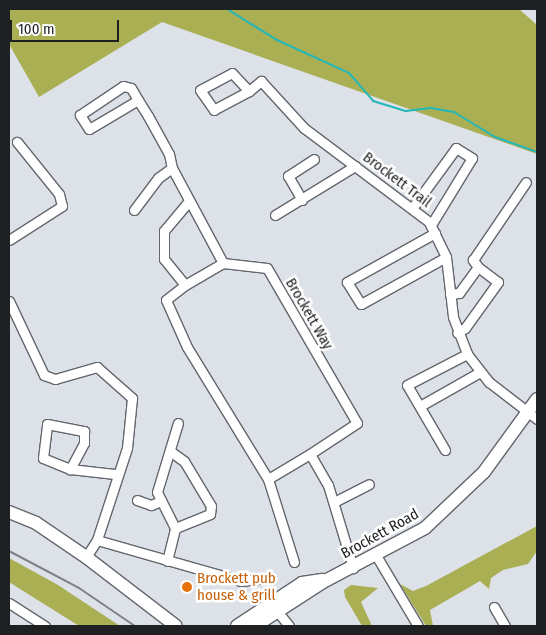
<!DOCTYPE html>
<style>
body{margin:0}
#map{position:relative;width:546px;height:635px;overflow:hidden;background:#dde1e8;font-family:"Fira Sans Condensed",sans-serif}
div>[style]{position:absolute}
.forest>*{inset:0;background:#aaaf54}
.stream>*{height:2px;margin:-1px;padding:0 1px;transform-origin:1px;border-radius:1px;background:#23b7b8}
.roads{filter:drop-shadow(1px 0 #63666c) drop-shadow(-1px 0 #63666c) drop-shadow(0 1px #63666c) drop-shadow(0 -1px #63666c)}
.street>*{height:9px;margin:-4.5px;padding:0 4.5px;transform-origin:4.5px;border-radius:4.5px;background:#fff}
.secondary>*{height:12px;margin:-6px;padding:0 6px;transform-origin:6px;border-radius:6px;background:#fff}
.rail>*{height:2px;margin:-1px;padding:0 1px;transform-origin:1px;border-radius:1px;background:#7d8085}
.dots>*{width:14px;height:14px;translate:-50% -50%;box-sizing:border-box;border:2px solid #fff;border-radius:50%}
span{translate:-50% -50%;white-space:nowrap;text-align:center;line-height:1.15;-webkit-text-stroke:5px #fff;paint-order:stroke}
.street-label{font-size:15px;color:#1e2022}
.food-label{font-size:15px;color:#c56008}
.left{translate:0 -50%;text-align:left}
.frame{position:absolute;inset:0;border:10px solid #1e2022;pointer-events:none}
.scale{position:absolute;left:10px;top:20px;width:109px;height:22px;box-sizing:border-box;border:2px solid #1e2022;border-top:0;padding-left:6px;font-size:15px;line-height:18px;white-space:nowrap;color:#1e2022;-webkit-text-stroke:4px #fff;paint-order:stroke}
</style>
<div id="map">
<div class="forest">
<div style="clip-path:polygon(9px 9px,519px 9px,537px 25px,537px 154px,162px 22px,39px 97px,9px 44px)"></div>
<div style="clip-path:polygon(537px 526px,537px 551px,528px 564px,503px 570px,491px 578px,489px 589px,480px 581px,430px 610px,433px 626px,426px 626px,400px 584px,413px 591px,426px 586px)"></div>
<div style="clip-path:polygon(9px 558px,58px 585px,120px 626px,79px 626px,9px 582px)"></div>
<div style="clip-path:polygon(351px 585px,378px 588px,361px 602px,372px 626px,362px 626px,345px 597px,344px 590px)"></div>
</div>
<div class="stream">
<div style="left:227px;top:9px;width:59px;rotate:31.8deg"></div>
<div style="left:277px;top:40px;width:79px;rotate:24.6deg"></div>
<div style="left:349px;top:73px;width:37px;rotate:49deg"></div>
<div style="left:373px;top:101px;width:34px;rotate:17deg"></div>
<div style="left:406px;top:111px;width:25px;rotate:-7deg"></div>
<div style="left:431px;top:108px;width:23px;rotate:10deg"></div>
<div style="left:454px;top:112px;width:48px;rotate:31.4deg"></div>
<div style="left:495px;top:137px;width:45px;rotate:19.7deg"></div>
</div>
<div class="roads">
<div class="street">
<div style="left:249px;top:91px;width:40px;rotate:152deg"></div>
<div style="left:214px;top:110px;width:24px;rotate:-125deg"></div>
<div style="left:200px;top:90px;width:36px;rotate:-28deg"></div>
<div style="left:232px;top:73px;width:25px;rotate:47deg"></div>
<div style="left:249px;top:91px;width:16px;rotate:-40deg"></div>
<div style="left:261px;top:81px;width:64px;rotate:47.5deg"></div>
<div style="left:304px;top:128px;width:156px;rotate:36.9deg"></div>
<div style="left:429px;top:222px;width:39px;rotate:64deg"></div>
<div style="left:446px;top:257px;width:60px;rotate:83.3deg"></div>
<div style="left:453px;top:317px;width:40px;rotate:69deg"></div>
<div style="left:467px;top:354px;width:36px;rotate:52deg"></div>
<div style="left:489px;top:382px;width:61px;rotate:37.6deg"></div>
<div style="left:138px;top:100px;width:57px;rotate:149.4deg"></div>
<div style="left:89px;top:129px;width:17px;rotate:-123deg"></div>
<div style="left:80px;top:115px;width:52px;rotate:-34deg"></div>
<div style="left:123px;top:86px;width:8px;rotate:14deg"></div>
<div style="left:131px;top:88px;width:14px;rotate:60deg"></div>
<div style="left:138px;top:100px;width:19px;rotate:58deg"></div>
<div style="left:148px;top:116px;width:43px;rotate:61.1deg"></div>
<div style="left:169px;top:154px;width:14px;rotate:78deg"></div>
<div style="left:172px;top:168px;width:108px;rotate:61.8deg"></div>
<div style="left:223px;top:263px;width:44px;rotate:6.5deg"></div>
<div style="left:267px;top:268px;width:179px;rotate:59.9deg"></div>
<div style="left:357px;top:423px;width:56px;rotate:146.6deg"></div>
<div style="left:310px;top:454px;width:36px;rotate:60deg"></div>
<div style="left:328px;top:485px;width:87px;rotate:73.2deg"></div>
<div style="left:302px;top:200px;width:28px;rotate:-120deg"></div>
<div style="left:288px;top:176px;width:31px;rotate:-33deg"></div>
<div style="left:189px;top:201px;width:39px;rotate:130deg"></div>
<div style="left:164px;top:231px;width:28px;rotate:90deg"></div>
<div style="left:164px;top:259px;width:33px;rotate:51deg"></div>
<div style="left:185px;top:285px;width:24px;rotate:142deg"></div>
<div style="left:166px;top:300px;width:51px;rotate:65.9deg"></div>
<div style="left:187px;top:347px;width:155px;rotate:58.5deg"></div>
<div style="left:268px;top:479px;width:49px;rotate:-30.8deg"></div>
<div style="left:413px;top:207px;width:73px;rotate:-53.9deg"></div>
<div style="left:456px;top:148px;width:19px;rotate:32deg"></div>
<div style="left:472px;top:158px;width:79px;rotate:121.5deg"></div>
<div style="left:134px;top:210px;width:40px;rotate:-53deg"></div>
<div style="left:158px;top:178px;width:17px;rotate:-36deg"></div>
<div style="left:275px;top:215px;width:94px;rotate:-31.5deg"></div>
<div style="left:435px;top:233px;width:101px;rotate:150.9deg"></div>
<div style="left:347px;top:282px;width:26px;rotate:58deg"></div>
<div style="left:361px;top:304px;width:97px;rotate:-28.9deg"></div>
<div style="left:9px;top:240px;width:63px;rotate:-32.7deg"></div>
<div style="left:62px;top:206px;width:12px;rotate:-104deg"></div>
<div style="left:59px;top:194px;width:67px;rotate:-128.9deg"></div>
<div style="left:478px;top:267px;width:9px;rotate:-126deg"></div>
<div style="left:473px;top:260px;width:94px;rotate:-55.8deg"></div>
<div style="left:185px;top:285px;width:44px;rotate:-30.1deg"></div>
<div style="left:450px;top:294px;width:9px;rotate:-6deg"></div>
<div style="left:459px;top:293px;width:32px;rotate:-54deg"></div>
<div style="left:478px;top:267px;width:25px;rotate:37deg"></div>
<div style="left:498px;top:282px;width:57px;rotate:125.7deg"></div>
<div style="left:465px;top:328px;width:9px;rotate:148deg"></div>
<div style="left:9px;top:301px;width:82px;rotate:64.7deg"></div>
<div style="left:44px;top:375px;width:12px;rotate:20deg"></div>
<div style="left:55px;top:379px;width:44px;rotate:-15.9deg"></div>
<div style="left:97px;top:367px;width:47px;rotate:41.5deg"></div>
<div style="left:132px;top:398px;width:50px;rotate:95.7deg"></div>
<div style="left:127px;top:448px;width:97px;rotate:108.1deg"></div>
<div style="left:97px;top:540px;width:20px;rotate:123deg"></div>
<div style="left:420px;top:406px;width:69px;rotate:-29.5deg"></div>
<div style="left:47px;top:424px;width:38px;rotate:11deg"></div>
<div style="left:84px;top:431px;width:12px;rotate:90deg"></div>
<div style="left:84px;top:443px;width:30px;rotate:118deg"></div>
<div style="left:70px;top:469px;width:29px;rotate:-158deg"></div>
<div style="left:43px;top:458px;width:34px;rotate:-83deg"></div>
<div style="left:445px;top:450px;width:75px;rotate:-120.3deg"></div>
<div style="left:407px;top:385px;width:68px;rotate:-27.3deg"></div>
<div style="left:170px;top:451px;width:17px;rotate:36deg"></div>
<div style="left:184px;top:461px;width:52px;rotate:59deg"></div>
<div style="left:211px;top:506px;width:8px;rotate:97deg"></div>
<div style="left:210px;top:514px;width:38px;rotate:158deg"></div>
<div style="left:70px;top:469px;width:45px;rotate:6.3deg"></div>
<div style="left:268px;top:479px;width:87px;rotate:72.6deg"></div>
<div style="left:137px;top:500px;width:15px;rotate:20deg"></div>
<div style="left:151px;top:505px;width:11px;rotate:-22deg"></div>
<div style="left:334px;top:502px;width:39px;rotate:-27deg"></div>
<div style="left:97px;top:540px;width:150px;rotate:15.9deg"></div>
<div style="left:241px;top:581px;width:25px;rotate:-7deg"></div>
<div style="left:377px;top:557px;width:80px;rotate:59.3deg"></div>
<div style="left:167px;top:561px;width:34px;rotate:-76deg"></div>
<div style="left:175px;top:528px;width:40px;rotate:-116.6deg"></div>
<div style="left:157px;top:492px;width:72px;rotate:-73.1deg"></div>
<div style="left:9px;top:603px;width:43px;rotate:32.6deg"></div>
<div style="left:494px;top:607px;width:22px;rotate:60deg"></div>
<div style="left:277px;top:611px;width:19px;rotate:51deg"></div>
</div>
<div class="secondary">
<div style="left:9px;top:512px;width:29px;rotate:22deg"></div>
<div style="left:36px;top:523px;width:60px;rotate:34.2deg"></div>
<div style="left:86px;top:557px;width:113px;rotate:37.5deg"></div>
<div style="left:237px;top:626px;width:78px;rotate:-33.5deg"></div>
<div style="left:302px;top:583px;width:20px;rotate:-9deg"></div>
<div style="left:255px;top:626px;width:81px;rotate:-32.9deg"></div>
<div style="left:323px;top:582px;width:115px;rotate:-27.9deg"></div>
<div style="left:425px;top:528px;width:81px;rotate:-43.5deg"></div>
<div style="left:484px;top:472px;width:90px;rotate:-54deg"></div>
</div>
</div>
<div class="rail">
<div style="left:9px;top:551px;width:79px;rotate:27.9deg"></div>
<div style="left:79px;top:588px;width:68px;rotate:34.2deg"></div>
</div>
<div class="dots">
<div style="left:187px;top:587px;background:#e8710a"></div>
</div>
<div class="street-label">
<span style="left:397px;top:180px;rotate:37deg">Brockett Trail</span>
<span style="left:309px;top:314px;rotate:60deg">Brockett Way</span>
<span style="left:380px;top:534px;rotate:-29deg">Brockett Road</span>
</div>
<div class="food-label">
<span class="left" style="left:197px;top:587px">Brockett pub<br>house &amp; grill</span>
</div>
<div class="frame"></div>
<div class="scale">100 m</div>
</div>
